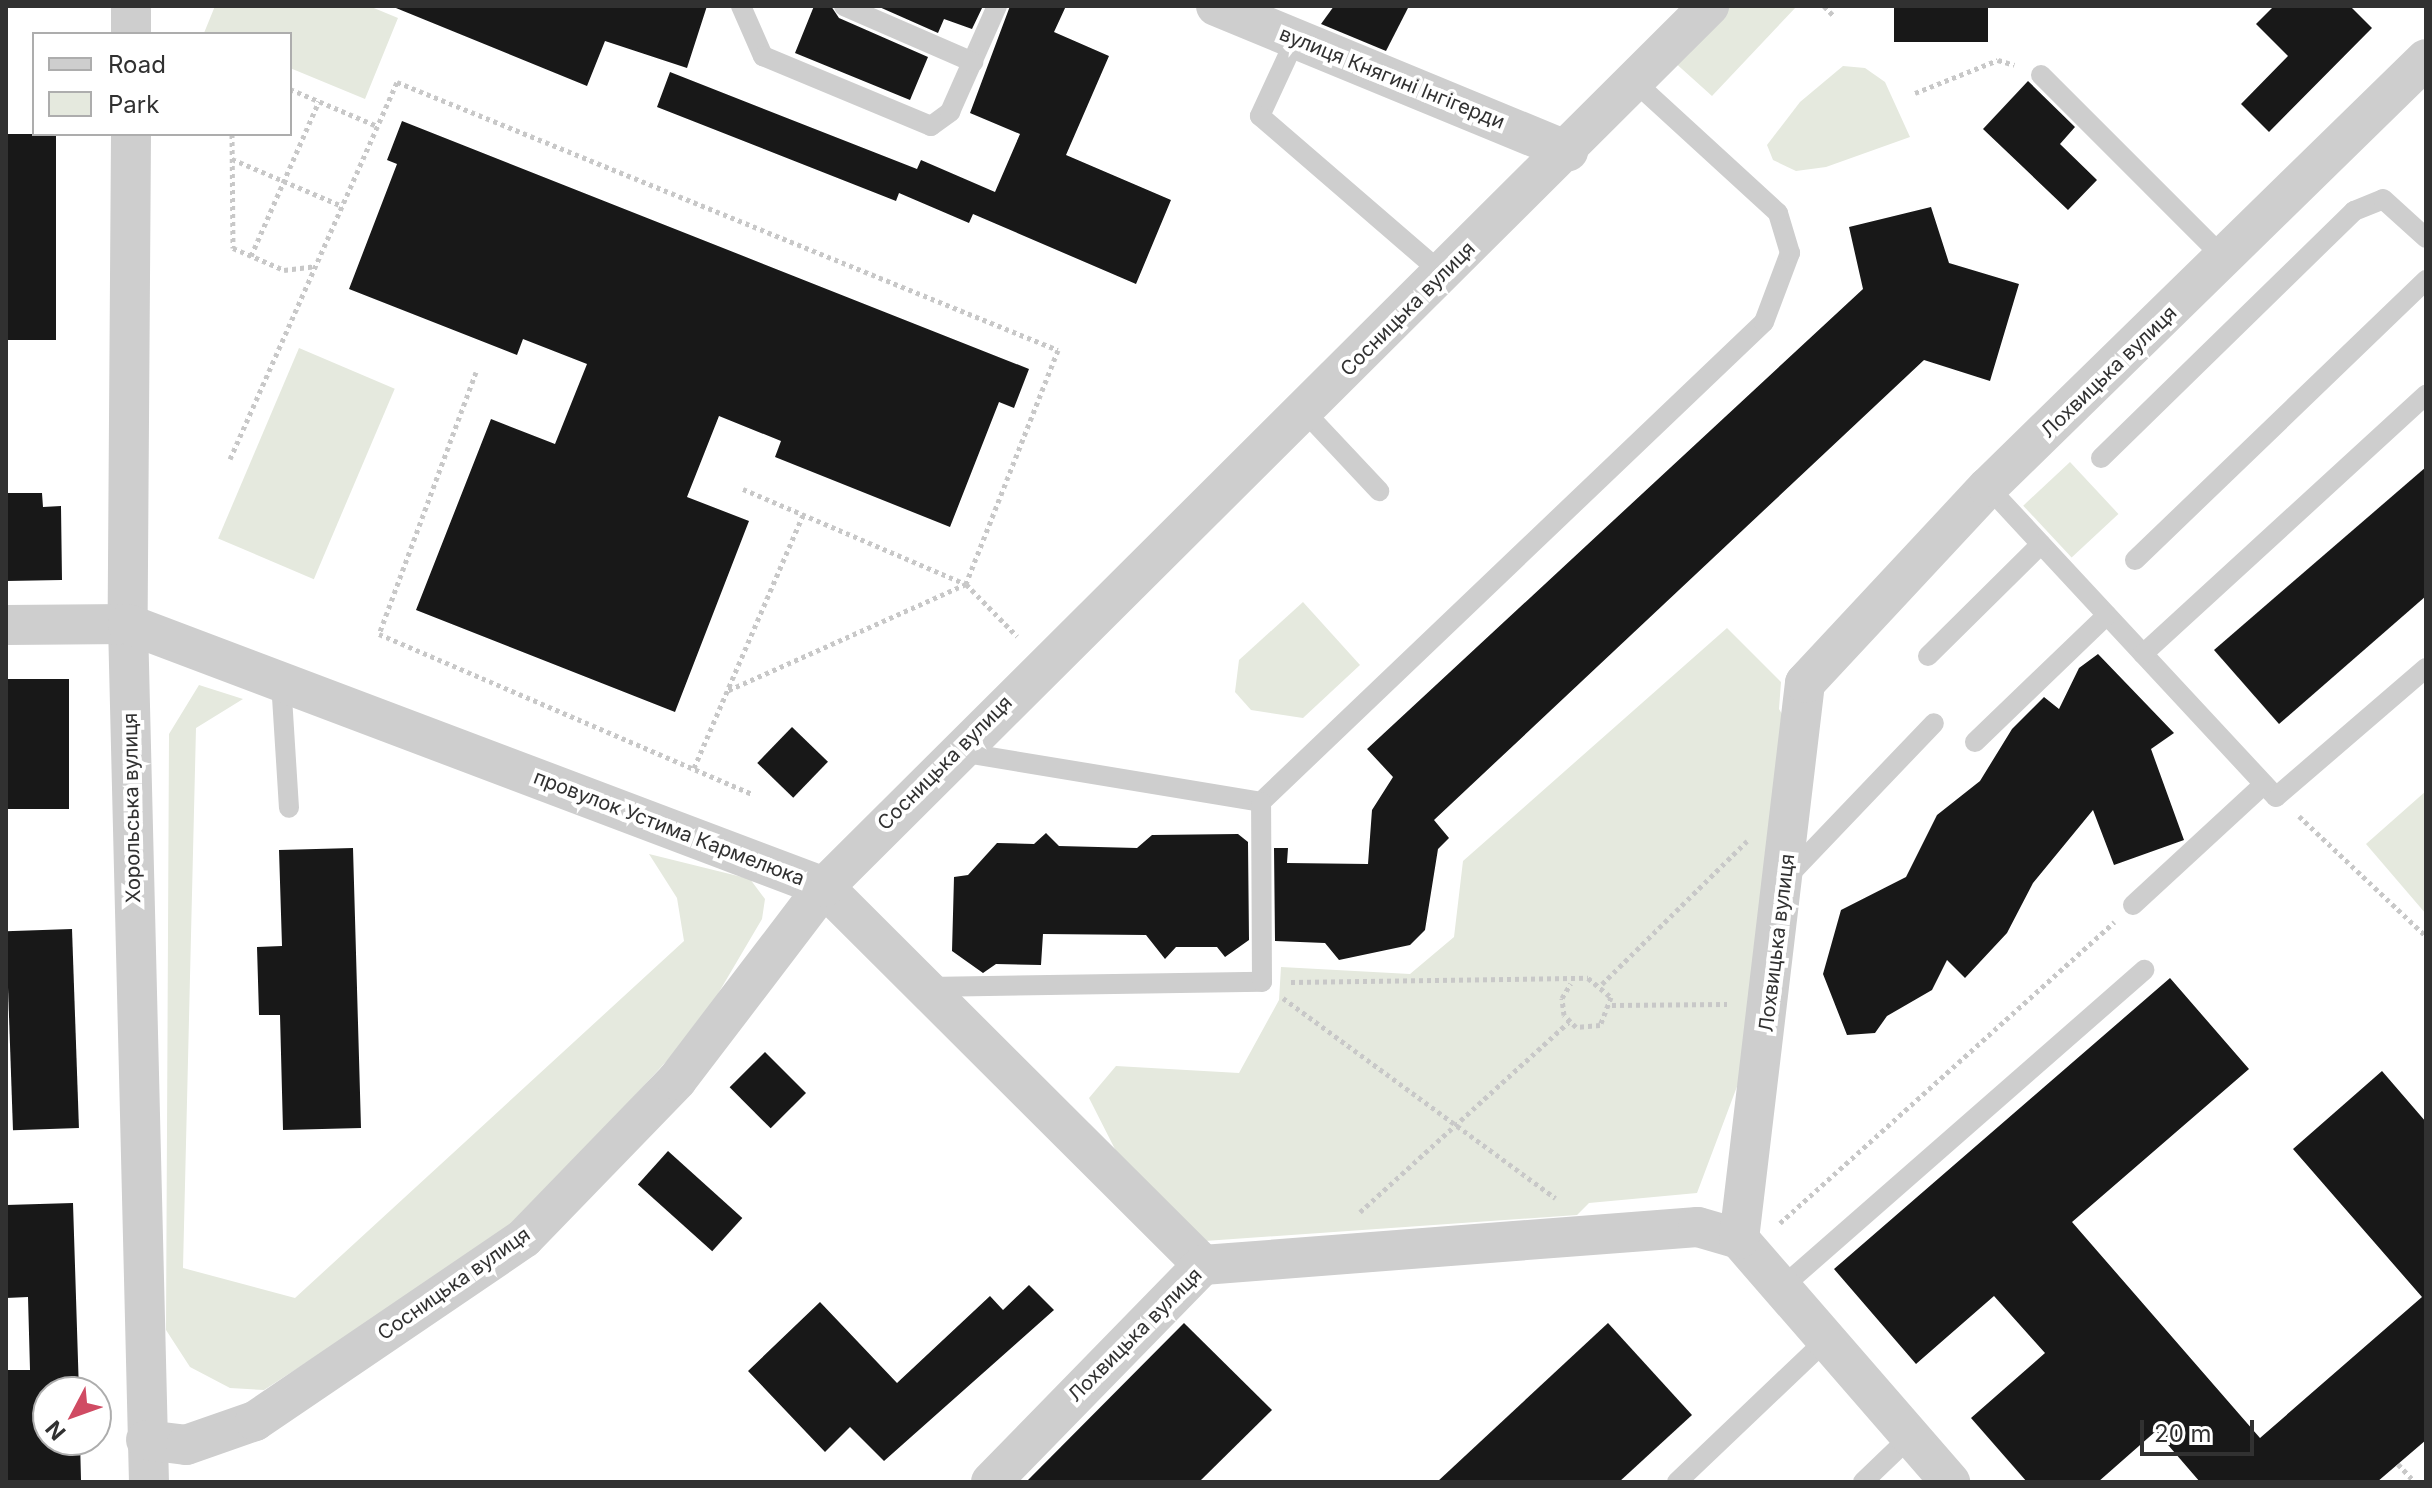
<!DOCTYPE html>
<meta charset="utf-8">
<style>
body{margin:0}
#map{position:relative;width:2432px;height:1488px;overflow:hidden;background:#fff;font-family:Inter,sans-serif}
div>[style]{position:absolute}
.green>*{inset:0;background:#e5e9de;transform-origin:0 0}
.building>*{inset:0;background:#181818;transform-origin:0 0}
.path>*{height:5px;margin-top:-2.5px;transform-origin:0;background:repeating-linear-gradient(90deg,#c8c8c8 0 4px,transparent 0 8px)}
.lane>*{height:20px;margin:-10px;padding:0 10px;transform-origin:10px;border-radius:10px;background:#cecece}
.street>*{height:40px;margin:-20px;padding:0 20px;transform-origin:20px;border-radius:20px;background:#cecece}
span{translate:-50% -50%;white-space:nowrap;text-align:center;line-height:1.15;-webkit-text-stroke:8px #fff;paint-order:stroke}
.street-label{font-size:20px;color:#313131}
.frame{position:absolute;inset:0;border:8px solid #313131;pointer-events:none}
.legend{position:absolute;left:32px;top:32px;width:260px;height:104px;box-sizing:border-box;background:#fff;border:2px solid #adadad;margin:0;padding:10px 14px;list-style:none;font-size:24px;color:#313131}
.legend li{display:flex;align-items:center;gap:16px;height:40px}
.legend b{width:40px;border:2px solid #adadad}
.north{position:absolute;left:32px;top:1376px;width:80px;height:80px;box-sizing:border-box;background:#fff;border:2px solid #adadad;border-radius:50%;rotate:229deg;font-size:22px;font-weight:700;line-height:32px;text-align:center;color:#313131}
.north::after{content:'';display:block;margin:auto;width:28px;height:36px;background:#d04b63;clip-path:polygon(50% 0,100% 100%,50% 72%,0 100%)}
.scale{position:absolute;left:2140px;top:1420px;width:114px;height:36px;box-sizing:border-box;border:4px solid #313131;border-top:0;padding-left:10px;font-size:24px;line-height:28px;white-space:nowrap;color:#313131;-webkit-text-stroke:6px #fff;paint-order:stroke}
</style>
<div id="map">
<div class="green">
<div style="clip-path:polygon(215px 6px,369px 6px,398px 18px,365px 99px,290px 68px,290px 34px,204px 33px)"></div>
<div style="clip-path:polygon(1722px 6px,1797px 6px,1712px 96px,1672px 60px)"></div>
<div style="clip-path:polygon(1843px 66px,1865px 68px,1885px 82px,1910px 137px,1826px 167px,1796px 171px,1773px 160px,1767px 145px,1800px 102px)"></div>
<div style="left:299px;top:348px;width:104px;height:207px;rotate:23deg"></div>
<div style="left:2070px;top:462px;width:71px;height:64px;rotate:47deg"></div>
<div style="clip-path:polygon(1303px 602px,1360px 665px,1303px 718px,1251px 710px,1235px 692px,1239px 660px)"></div>
<div style="clip-path:polygon(1727px 628px,1781px 682px,1779px 709px,1791px 729px,1750px 1052px,1697px 1193px,1589px 1203px,1577px 1215px,1205px 1241px,1120px 1159px,1089px 1098px,1116px 1066px,1239px 1073px,1279px 1000px,1281px 967px,1410px 974px,1454px 937px,1463px 861px)"></div>
<div style="clip-path:polygon(199px 685px,243px 699px,196px 728px,183px 1268px,295px 1298px,684px 941px,677px 898px,649px 854px,750px 879px,765px 899px,762px 919px,699px 1026px,529px 1210px,487px 1245px,264px 1390px,230px 1388px,190px 1367px,166px 1330px,169px 734px)"></div>
<div style="clip-path:polygon(2426px 791px,2426px 914px,2366px 844px)"></div>
</div>
<div class="building">
<div style="clip-path:polygon(391px 6px,707px 6px,687px 68px,605px 41px,587px 86px)"></div>
<div style="clip-path:polygon(814px 6px,831px 6px,839px 18px,928px 57px,910px 100px,795px 53px)"></div>
<div style="clip-path:polygon(877px 6px,983px 6px,972px 29px,944px 19px,938px 33px)"></div>
<div style="clip-path:polygon(1010px 6px,1066px 6px,1054px 32px,1109px 56px,1066px 155px,1171px 200px,1136px 284px,973px 214px,969px 223px,899px 193px,896px 201px,657px 107px,670px 72px,917px 169px,921px 160px,995px 192px,1020px 134px,970px 113px)"></div>
<div style="clip-path:polygon(1334px 6px,1409px 6px,1386px 51px,1321px 24px)"></div>
<div style="left:1894px;top:6px;width:94px;height:36px"></div>
<div style="clip-path:polygon(2274px 6px,2350px 6px,2372px 28px,2269px 132px,2241px 104px,2288px 56px,2256px 24px)"></div>
<div style="clip-path:polygon(2028px 81px,2075px 127px,2060px 144px,2097px 180px,2068px 210px,1983px 129px)"></div>
<div style="clip-path:polygon(402px 121px,1029px 369px,1014px 408px,999px 402px,950px 527px,775px 457px,781px 441px,719px 416px,687px 497px,749px 521px,675px 712px,416px 610px,491px 419px,555px 444px,587px 364px,523px 339px,517px 355px,349px 289px,397px 164px,387px 160px)"></div>
<div style="left:6px;top:134px;width:50px;height:206px"></div>
<div style="clip-path:polygon(1931px 207px,1949px 263px,2019px 284px,1990px 381px,1924px 360px,1434px 820px,1449px 838px,1438px 849px,1425px 930px,1410px 945px,1339px 960px,1325px 943px,1275px 941px,1274px 848px,1288px 848px,1287px 863px,1368px 864px,1372px 810px,1393px 777px,1367px 749px,1863px 289px,1849px 227px)"></div>
<div style="clip-path:polygon(2426px 467px,2426px 596px,2279px 724px,2214px 650px)"></div>
<div style="clip-path:polygon(6px 493px,42px 493px,43px 507px,61px 506px,62px 580px,6px 581px)"></div>
<div style="clip-path:polygon(2098px 654px,2174px 733px,2151px 749px,2184px 840px,2114px 865px,2093px 810px,2033px 883px,2007px 933px,1965px 978px,1947px 960px,1932px 990px,1887px 1016px,1875px 1033px,1847px 1035px,1823px 974px,1841px 910px,1906px 877px,1937px 815px,1980px 781px,2012px 729px,2044px 697px,2059px 709px,2079px 668px)"></div>
<div style="left:6px;top:679px;width:63px;height:130px"></div>
<div style="left:792px;top:727px;width:50px;height:50px;rotate:44deg"></div>
<div style="clip-path:polygon(1046px 833px,1059px 846px,1137px 848px,1152px 835px,1238px 834px,1248px 842px,1249px 940px,1225px 957px,1217px 947px,1176px 947px,1165px 959px,1146px 935px,1043px 934px,1041px 965px,996px 964px,983px 973px,952px 951px,954px 877px,968px 875px,997px 843px,1034px 844px)"></div>
<div style="clip-path:polygon(353px 848px,361px 1128px,283px 1130px,280px 1015px,259px 1015px,257px 947px,282px 946px,279px 850px)"></div>
<div style="left:72px;top:929px;width:199px;height:66px;rotate:88deg"></div>
<div style="clip-path:polygon(2170px 978px,2249px 1069px,2072px 1222px,2260px 1438px,2422px 1297px,2293px 1149px,2382px 1071px,2426px 1122px,2426px 1440px,2377px 1482px,2200px 1482px,2156px 1431px,2098px 1482px,2027px 1482px,1971px 1418px,2045px 1353px,1994px 1296px,1916px 1364px,1834px 1269px)"></div>
<div style="left:765px;top:1052px;width:58px;height:50px;rotate:45deg"></div>
<div style="left:668px;top:1151px;width:100px;height:45px;rotate:42deg"></div>
<div style="clip-path:polygon(73px 1203px,79px 1392px,48px 1392px,48px 1440px,80px 1440px,81px 1480px,6px 1481px,6px 1370px,30px 1370px,28px 1297px,6px 1298px,6px 1205px)"></div>
<div style="clip-path:polygon(1029px 1285px,1054px 1310px,884px 1461px,850px 1427px,825px 1452px,748px 1371px,820px 1302px,897px 1383px,990px 1296px,1003px 1310px)"></div>
<div style="clip-path:polygon(1184px 1323px,1272px 1410px,1199px 1482px,1026px 1482px)"></div>
<div style="clip-path:polygon(1608px 1323px,1692px 1415px,1619px 1482px,1437px 1482px)"></div>
</div>
<div class="path">
<div style="left:1824px;top:6px;width:14px;rotate:45deg"></div>
<div style="left:290px;top:89px;width:95px;rotate:23deg"></div>
<div style="left:1915px;top:93px;width:89px;rotate:-21.7deg"></div>
<div style="left:1998px;top:60px;width:17px;rotate:17deg"></div>
<div style="left:232px;top:134px;width:114px;rotate:89.5deg"></div>
<div style="left:233px;top:248px;width:56px;rotate:23.3deg"></div>
<div style="left:284px;top:270px;width:31px;rotate:-7deg"></div>
<div style="left:232px;top:159px;width:120px;rotate:23.1deg"></div>
<div style="left:251px;top:256px;width:169px;rotate:-66.3deg"></div>
<div style="left:476px;top:372px;width:279px;rotate:110.3deg"></div>
<div style="left:379px;top:634px;width:407px;rotate:23.2deg"></div>
<div style="left:230px;top:459px;width:412px;rotate:-66.1deg"></div>
<div style="left:397px;top:82px;width:713px;rotate:22.07deg"></div>
<div style="left:1058px;top:350px;width:251px;rotate:111.5deg"></div>
<div style="left:966px;top:584px;width:262px;rotate:155.9deg"></div>
<div style="left:743px;top:489px;width:242px;rotate:23.1deg"></div>
<div style="left:966px;top:584px;width:73px;rotate:45.6deg"></div>
<div style="left:694px;top:768px;width:275px;rotate:-66.7deg"></div>
<div style="left:2299px;top:816px;width:175px;rotate:43.4deg"></div>
<div style="left:1291px;top:982px;width:297px;rotate:-0.8deg"></div>
<div style="left:1588px;top:978px;width:30px;rotate:40deg"></div>
<div style="left:1611px;top:997px;width:30px;rotate:111deg"></div>
<div style="left:1600px;top:1025px;width:24px;rotate:175deg"></div>
<div style="left:1576px;top:1027px;width:17px;rotate:-135deg"></div>
<div style="left:1564px;top:1015px;width:17px;rotate:-97deg"></div>
<div style="left:1562px;top:998px;width:17px;rotate:-59deg"></div>
<div style="left:1602px;top:984px;width:204px;rotate:-44.6deg"></div>
<div style="left:1283px;top:998px;width:338px;rotate:36.3deg"></div>
<div style="left:1612px;top:1005px;width:115px;rotate:-0.5deg"></div>
<div style="left:1360px;top:1212px;width:282px;rotate:-42.3deg"></div>
<div style="left:1780px;top:1223px;width:450px;rotate:-42deg"></div>
<div style="left:2398px;top:1464px;width:25px;rotate:47deg"></div>
</div>
<div class="lane">
<div style="left:741px;top:6px;width:55px;rotate:66.3deg"></div>
<div style="left:763px;top:56px;width:182px;rotate:22.6deg"></div>
<div style="left:931px;top:126px;width:24px;rotate:-36deg"></div>
<div style="left:950px;top:112px;width:116px;rotate:-66.1deg"></div>
<div style="left:844px;top:6px;width:141px;rotate:23.5deg"></div>
<div style="left:1296px;top:38px;width:86px;rotate:114.8deg"></div>
<div style="left:1260px;top:116px;width:242px;rotate:40.8deg"></div>
<div style="left:2041px;top:75px;width:260px;rotate:45deg"></div>
<div style="left:1304px;top:411px;width:110px;rotate:46.8deg"></div>
<div style="left:2101px;top:458px;width:354px;rotate:-44.3deg"></div>
<div style="left:2354px;top:211px;width:31px;rotate:-22deg"></div>
<div style="left:2383px;top:199px;width:58px;rotate:42.2deg"></div>
<div style="left:1988px;top:487px;width:423px;rotate:47.1deg"></div>
<div style="left:2276px;top:797px;width:198px;rotate:-40.7deg"></div>
<div style="left:2135px;top:560px;width:404px;rotate:-43.9deg"></div>
<div style="left:2143px;top:654px;width:384px;rotate:-42.5deg"></div>
<div style="left:1928px;top:656px;width:159px;rotate:-44.7deg"></div>
<div style="left:281px;top:681px;width:127px;rotate:86.4deg"></div>
<div style="left:1975px;top:742px;width:183px;rotate:-43.9deg"></div>
<div style="left:960px;top:752px;width:305px;rotate:9.4deg"></div>
<div style="left:1261px;top:802px;width:695px;rotate:-43.66deg"></div>
<div style="left:1764px;top:322px;width:74px;rotate:-69.4deg"></div>
<div style="left:1790px;top:253px;width:42px;rotate:-106.7deg"></div>
<div style="left:1778px;top:213px;width:193px;rotate:-137.5deg"></div>
<div style="left:1786px;top:878px;width:214px;rotate:-46.3deg"></div>
<div style="left:2133px;top:905px;width:178px;rotate:-42.7deg"></div>
<div style="left:928px;top:987px;width:334px;rotate:-0.9deg"></div>
<div style="left:1262px;top:982px;width:180px;rotate:-90.3deg"></div>
<div style="left:1781px;top:1288px;width:483px;rotate:-41.2deg"></div>
<div style="left:1677px;top:1482px;width:206px;rotate:-43.6deg"></div>
<div style="left:1863px;top:1482px;width:65px;rotate:-43.8deg"></div>
</div>
<div class="street">
<div style="left:1216px;top:6px;width:381px;rotate:22.4deg"></div>
<div style="left:131px;top:34px;width:28px;rotate:-90deg"></div>
<div style="left:131px;top:134px;width:490px;rotate:90.4deg"></div>
<div style="left:128px;top:624px;width:858px;rotate:88.6deg"></div>
<div style="left:6px;top:625px;width:122px;rotate:-0.5deg"></div>
<div style="left:128px;top:624px;width:744px;rotate:20.7deg"></div>
<div style="left:824px;top:887px;width:535px;rotate:44.92deg"></div>
<div style="left:1739px;top:1239px;width:322px;rotate:49deg"></div>
<div style="left:146px;top:1440px;width:40px;rotate:7.1deg"></div>
<div style="left:186px;top:1445px;width:73px;rotate:-19.2deg"></div>
<div style="left:255px;top:1421px;width:325px;rotate:-34.2deg"></div>
<div style="left:524px;top:1238px;width:220px;rotate:-45.9deg"></div>
<div style="left:677px;top:1080px;width:243px;rotate:-52.7deg"></div>
<div style="left:824px;top:887px;width:1249px;rotate:-44.87deg"></div>
<div style="left:991px;top:1482px;width:303px;rotate:-45.7deg"></div>
<div style="left:1203px;top:1265px;width:496px;rotate:-4.4deg"></div>
<div style="left:1698px;top:1227px;width:43px;rotate:16.3deg"></div>
<div style="left:1739px;top:1239px;width:560px;rotate:-83.23deg"></div>
<div style="left:1805px;top:683px;width:268px;rotate:-47deg"></div>
<div style="left:1988px;top:487px;width:612px;rotate:-44.34deg"></div>
</div>
<div class="street-label">
<span style="left:1392px;top:78px;rotate:22deg">вулиця Княгині Інгігерди</span>
<span style="left:1408px;top:309px;rotate:-45deg">Сосницька вулиця</span>
<span style="left:2109px;top:372px;rotate:-44deg">Лохвицька вулиця</span>
<span style="left:945px;top:763px;rotate:-45deg">Сосницька вулиця</span>
<span style="left:132px;top:808px;rotate:-91deg">Хорольська вулиця</span>
<span style="left:669px;top:828px;rotate:21deg">провулок Устима Кармелюка</span>
<span style="left:1777px;top:943px;rotate:-83deg">Лохвицька вулиця</span>
<span style="left:454px;top:1284px;rotate:-35deg">Сосницька вулиця</span>
<span style="left:1135px;top:1335px;rotate:-45deg">Лохвицька вулиця</span>
</div>
<div class="frame"></div>
<ul class="legend">
<li><b style="height:10px;background:#cecece"></b>Road</li>
<li><b style="height:22px;background:#e5e9de"></b>Park</li>
</ul>
<div class="north">N</div>
<div class="scale">20 m</div>
</div>
